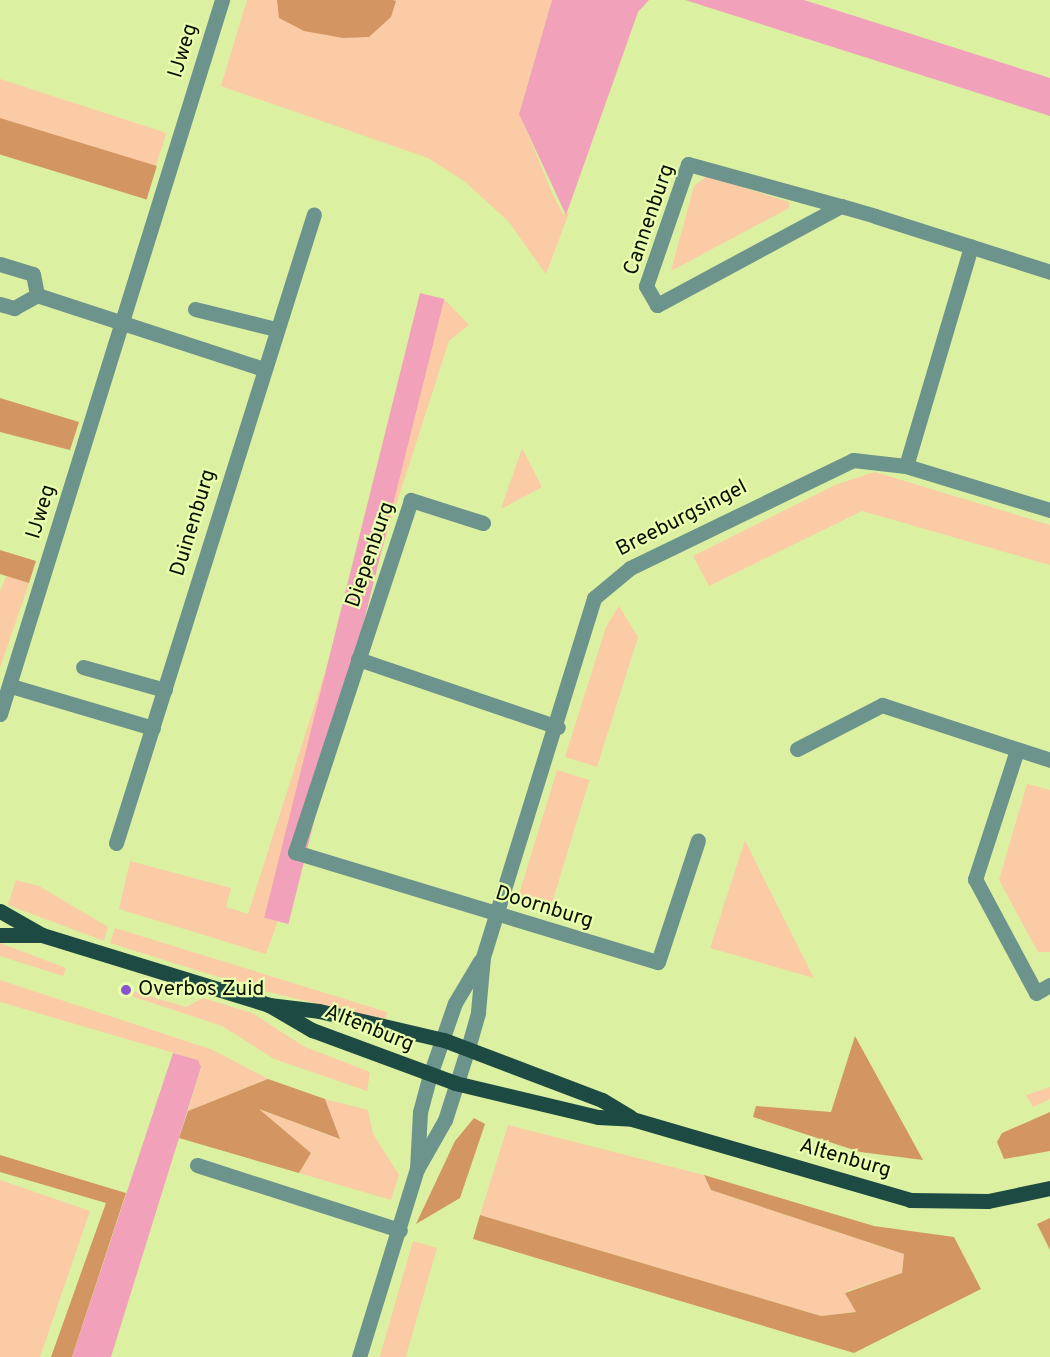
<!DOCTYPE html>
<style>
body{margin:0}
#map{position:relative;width:1050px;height:1357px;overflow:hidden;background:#dcf0a2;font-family:Overpass,sans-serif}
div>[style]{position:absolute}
.green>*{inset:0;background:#facba5;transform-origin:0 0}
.forest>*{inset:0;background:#d39663;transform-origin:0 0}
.water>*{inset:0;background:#f1a1b9;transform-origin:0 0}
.minor>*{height:15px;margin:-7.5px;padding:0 7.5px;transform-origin:7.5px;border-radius:7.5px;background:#6c948c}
.major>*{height:15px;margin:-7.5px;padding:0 7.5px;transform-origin:7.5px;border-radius:7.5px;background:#1d4b43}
.dots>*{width:16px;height:16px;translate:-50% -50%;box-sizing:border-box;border:3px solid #e9feaf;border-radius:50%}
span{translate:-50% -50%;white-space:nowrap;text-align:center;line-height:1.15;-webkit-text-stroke:4.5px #e9feaf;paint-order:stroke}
.street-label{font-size:21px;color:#0b1000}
.poi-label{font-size:21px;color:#0b1000}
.left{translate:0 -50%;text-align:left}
</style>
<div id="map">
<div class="green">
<div style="clip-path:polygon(247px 0,552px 0,519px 113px,553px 195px,563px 214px,569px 213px,546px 274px,508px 221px,464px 181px,428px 158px,221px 86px)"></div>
<div style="left:0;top:79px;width:175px;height:39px;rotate:18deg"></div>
<div style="clip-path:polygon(707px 176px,789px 202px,789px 208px,671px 271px,694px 186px)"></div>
<div style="clip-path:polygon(444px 299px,469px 325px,449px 341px,291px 831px,296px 871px,266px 954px,119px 909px,130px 861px,231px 888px,226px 907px,248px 914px)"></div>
<div style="clip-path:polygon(522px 448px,542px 487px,501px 509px)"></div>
<div style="clip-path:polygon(875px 472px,1050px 525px,1050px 565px,862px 511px,709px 586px,693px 556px,835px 485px)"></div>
<div style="clip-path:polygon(6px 576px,29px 583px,0 668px,0 592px)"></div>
<div style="clip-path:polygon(619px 606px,638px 637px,597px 767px,565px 757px,606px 627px)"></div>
<div style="left:557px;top:770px;width:34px;height:136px;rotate:17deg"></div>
<div style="clip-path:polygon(1027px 784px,1050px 790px,1050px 952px,1038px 952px,999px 880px)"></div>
<div style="clip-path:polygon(745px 840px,760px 871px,814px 978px,710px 948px)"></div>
<div style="clip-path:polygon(16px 880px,39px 886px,108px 927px,104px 941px,8px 905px)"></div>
<div style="clip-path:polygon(115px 928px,387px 1012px,386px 1020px,260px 990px,110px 943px)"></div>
<div style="clip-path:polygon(0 943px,66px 968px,63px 976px,0 956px)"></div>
<div style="clip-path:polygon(0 980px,213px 1050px,268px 1079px,188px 1111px,201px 1068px,198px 1060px,0 1002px)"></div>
<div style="clip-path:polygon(132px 991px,186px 1007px,203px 998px,252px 1013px,305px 1047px,370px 1072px,367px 1091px,274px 1059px,222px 1026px,131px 996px)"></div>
<div style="clip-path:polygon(1050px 1087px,1050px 1099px,1033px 1107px,1026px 1095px)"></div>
<div style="clip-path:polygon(325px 1099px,368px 1110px,373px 1134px,399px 1175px,391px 1200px,299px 1173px,311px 1153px,257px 1108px,339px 1139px)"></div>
<div style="clip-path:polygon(508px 1125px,704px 1175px,711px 1190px,904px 1254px,902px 1273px,845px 1292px,856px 1312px,821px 1316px,480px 1215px)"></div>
<div style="clip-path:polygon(0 1180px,90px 1211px,40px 1357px,0 1357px)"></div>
<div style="left:413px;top:1241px;width:25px;height:121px;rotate:16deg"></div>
</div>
<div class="forest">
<div style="clip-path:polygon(277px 0,393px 0,396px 1px,391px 17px,369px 37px,343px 38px,304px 31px,279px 18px)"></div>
<div style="left:0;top:118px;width:164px;height:35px;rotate:17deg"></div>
<div style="clip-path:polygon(0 398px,79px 422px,70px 450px,0 432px)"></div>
<div style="clip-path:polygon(0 550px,36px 561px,29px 583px,0 574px)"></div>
<div style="clip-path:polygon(855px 1036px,923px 1160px,860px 1152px,753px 1117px,756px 1106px,831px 1112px)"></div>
<div style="clip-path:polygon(268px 1079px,325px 1099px,340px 1139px,259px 1109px,311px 1153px,299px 1173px,179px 1138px,188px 1111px)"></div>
<div style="clip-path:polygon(1050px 1112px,1050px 1151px,1004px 1159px,997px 1142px,1002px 1133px)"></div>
<div style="clip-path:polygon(474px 1118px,485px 1124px,460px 1198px,416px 1224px,455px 1141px)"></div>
<div style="clip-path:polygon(0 1155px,126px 1193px,72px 1357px,51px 1357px,106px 1203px,0 1172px)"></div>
<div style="clip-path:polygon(704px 1175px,874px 1226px,954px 1237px,981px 1289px,854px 1353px,473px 1239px,480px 1215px,821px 1316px,856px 1312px,845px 1293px,902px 1273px,904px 1254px,711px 1190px)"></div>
<div style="clip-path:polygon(1050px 1218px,1050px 1250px,1037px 1224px)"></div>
</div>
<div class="water">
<div style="clip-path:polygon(552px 0,649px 0,638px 12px,566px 215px,519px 114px)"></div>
<div style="clip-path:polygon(685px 0,804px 0,1050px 78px,1050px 116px)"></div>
<div style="left:420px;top:293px;width:25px;height:644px;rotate:14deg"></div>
<div style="clip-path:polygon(173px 1053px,198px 1060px,201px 1067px,111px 1357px,72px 1357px)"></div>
</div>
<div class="minor">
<div style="left:841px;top:206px;width:209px;rotate:151.7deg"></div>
<div style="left:657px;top:305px;width:22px;rotate:-120deg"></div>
<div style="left:646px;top:286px;width:129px;rotate:-71deg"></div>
<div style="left:688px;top:164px;width:159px;rotate:15.4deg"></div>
<div style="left:841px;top:206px;width:35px;rotate:16deg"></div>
<div style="left:875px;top:216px;width:184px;rotate:17.7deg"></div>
<div style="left:0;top:264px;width:34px;rotate:17deg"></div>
<div style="left:33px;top:274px;width:21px;rotate:79deg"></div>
<div style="left:0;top:304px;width:15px;rotate:16deg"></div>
<div style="left:14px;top:308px;width:26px;rotate:-29deg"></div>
<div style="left:37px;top:295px;width:238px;rotate:18.1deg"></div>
<div style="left:195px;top:309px;width:82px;rotate:14deg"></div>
<div style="left:906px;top:466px;width:229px;rotate:-73.5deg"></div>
<div style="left:483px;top:523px;width:76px;rotate:-162.3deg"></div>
<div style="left:411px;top:500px;width:371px;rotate:108.2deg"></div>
<div style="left:295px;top:852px;width:379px;rotate:16.9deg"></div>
<div style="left:658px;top:962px;width:128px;rotate:-71.8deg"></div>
<div style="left:358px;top:659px;width:211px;rotate:18.8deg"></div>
<div style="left:83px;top:667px;width:85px;rotate:15.7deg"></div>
<div style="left:11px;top:686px;width:148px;rotate:16.5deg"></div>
<div style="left:0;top:714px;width:748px;rotate:-72.73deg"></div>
<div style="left:797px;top:749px;width:96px;rotate:-27.4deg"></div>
<div style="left:882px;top:705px;width:177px;rotate:18.1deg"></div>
<div style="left:1017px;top:750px;width:136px;rotate:108deg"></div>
<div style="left:975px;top:879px;width:129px;rotate:61.8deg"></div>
<div style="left:1036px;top:993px;width:16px;rotate:-30deg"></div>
<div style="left:116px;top:843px;width:659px;rotate:-72.53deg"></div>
<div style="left:197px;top:1165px;width:213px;rotate:17.8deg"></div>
<div style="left:417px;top:1169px;width:56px;rotate:-60.3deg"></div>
<div style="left:445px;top:1120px;width:76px;rotate:-72.3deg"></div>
<div style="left:468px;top:1048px;width:37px;rotate:-74deg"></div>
<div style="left:478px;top:1012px;width:55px;rotate:-84.8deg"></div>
<div style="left:483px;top:957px;width:376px;rotate:-72.8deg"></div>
<div style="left:594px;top:598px;width:47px;rotate:-39.8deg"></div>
<div style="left:630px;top:568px;width:248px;rotate:-25.8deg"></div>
<div style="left:853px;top:460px;width:53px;rotate:6.5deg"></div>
<div style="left:906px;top:466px;width:151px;rotate:17deg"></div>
<div style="left:359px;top:1357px;width:197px;rotate:-72.9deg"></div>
<div style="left:417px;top:1169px;width:57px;rotate:-87deg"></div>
<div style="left:420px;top:1112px;width:38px;rotate:-75deg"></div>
<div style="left:430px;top:1075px;width:76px;rotate:-70.9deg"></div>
<div style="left:455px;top:1003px;width:49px;rotate:-59.2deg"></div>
</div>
<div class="major">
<div style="left:0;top:911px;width:48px;rotate:29.7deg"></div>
<div style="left:0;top:935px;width:42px"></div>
<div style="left:42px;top:935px;width:238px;rotate:17.1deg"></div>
<div style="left:269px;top:1005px;width:50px;rotate:6.8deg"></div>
<div style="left:319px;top:1011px;width:128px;rotate:13.1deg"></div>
<div style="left:444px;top:1040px;width:169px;rotate:20.8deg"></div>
<div style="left:602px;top:1100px;width:33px;rotate:31deg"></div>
<div style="left:269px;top:1005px;width:50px;rotate:30.2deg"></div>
<div style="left:312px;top:1030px;width:153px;rotate:20.3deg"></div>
<div style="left:455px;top:1083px;width:147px;rotate:13.4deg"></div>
<div style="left:598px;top:1117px;width:34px;rotate:3deg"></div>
<div style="left:632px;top:1119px;width:290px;rotate:16.2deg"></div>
<div style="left:910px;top:1200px;width:78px;rotate:0.7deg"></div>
<div style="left:988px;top:1201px;width:63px;rotate:-11.8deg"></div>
</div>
<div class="dots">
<div style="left:126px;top:990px;background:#8855ce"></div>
</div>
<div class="street-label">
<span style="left:184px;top:51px;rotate:-73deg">IJweg</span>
<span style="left:650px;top:220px;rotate:-71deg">Cannenburg</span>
<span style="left:42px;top:512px;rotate:-73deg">IJweg</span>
<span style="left:682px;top:519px;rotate:-27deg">Breeburgsingel</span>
<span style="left:194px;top:523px;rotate:-73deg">Duinenburg</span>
<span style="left:371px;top:555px;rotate:-71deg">Diepenburg</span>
<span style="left:544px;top:908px;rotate:17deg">Doornburg</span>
<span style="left:369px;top:1029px;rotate:22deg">Altenburg</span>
<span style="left:845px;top:1159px;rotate:16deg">Altenburg</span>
</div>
<div class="poi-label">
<span class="left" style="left:138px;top:990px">Overbos Zuid</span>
</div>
</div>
